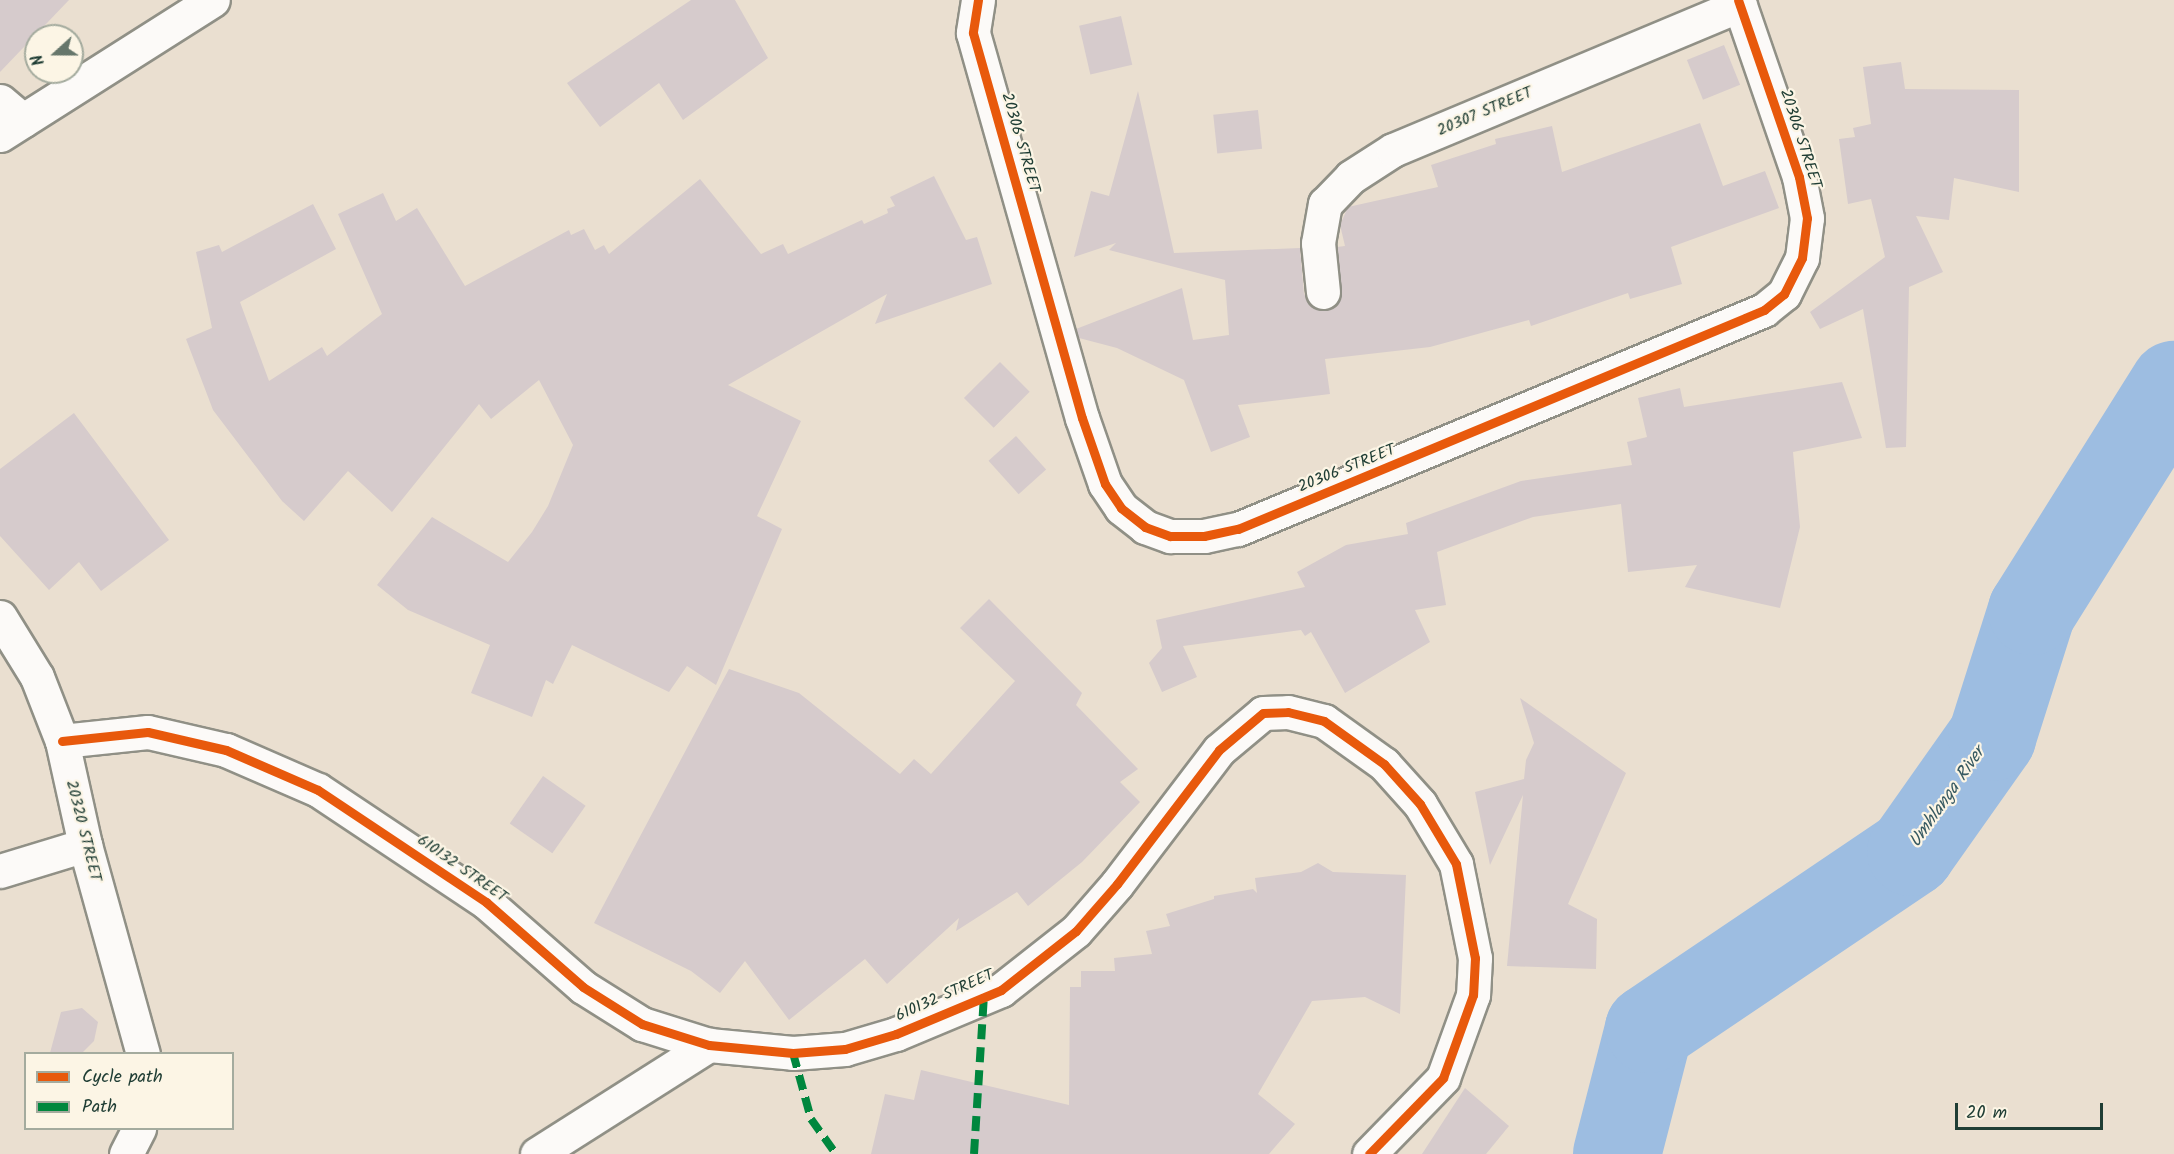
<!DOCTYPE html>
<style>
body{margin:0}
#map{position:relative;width:2174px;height:1154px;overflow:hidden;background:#eadfd0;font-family:Kalam,sans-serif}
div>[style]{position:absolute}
.river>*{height:88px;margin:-44px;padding:0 44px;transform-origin:44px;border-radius:44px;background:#9dbde1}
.building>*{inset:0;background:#d6cbcc;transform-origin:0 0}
.roads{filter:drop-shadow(2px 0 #909086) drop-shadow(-2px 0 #909086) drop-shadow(0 2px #909086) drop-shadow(0 -2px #909086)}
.minor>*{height:33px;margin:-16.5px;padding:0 16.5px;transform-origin:16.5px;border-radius:16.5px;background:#fcfaf8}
.quiet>*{height:8px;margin-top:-4px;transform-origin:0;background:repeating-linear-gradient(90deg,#00873e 0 15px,transparent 0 23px)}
.cycleway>*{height:9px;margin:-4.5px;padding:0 4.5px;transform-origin:4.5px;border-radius:4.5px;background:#e8590c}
span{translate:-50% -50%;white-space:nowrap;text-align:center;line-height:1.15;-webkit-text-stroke:4.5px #fcf5e5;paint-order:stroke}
.street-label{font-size:16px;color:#1f3d34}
.water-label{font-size:18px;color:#365961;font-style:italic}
.legend{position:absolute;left:24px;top:1052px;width:210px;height:78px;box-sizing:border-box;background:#fcf5e5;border:2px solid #a4ab9e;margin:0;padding:8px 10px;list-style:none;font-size:18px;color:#1f3d34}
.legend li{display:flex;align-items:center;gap:12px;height:30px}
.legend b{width:30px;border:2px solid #a4ab9e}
.north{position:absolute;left:24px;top:24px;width:60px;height:60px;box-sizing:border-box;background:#fcf5e5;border:2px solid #a4ab9e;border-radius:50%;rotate:249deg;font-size:16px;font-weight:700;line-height:24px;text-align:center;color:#1f3d34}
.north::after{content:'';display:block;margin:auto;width:21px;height:27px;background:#66766b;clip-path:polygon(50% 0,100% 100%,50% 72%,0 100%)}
.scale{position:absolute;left:1955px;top:1103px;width:148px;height:27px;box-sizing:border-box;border:3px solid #1f3d34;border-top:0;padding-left:8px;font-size:18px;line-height:21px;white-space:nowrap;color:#1f3d34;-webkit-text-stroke:4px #fcf5e5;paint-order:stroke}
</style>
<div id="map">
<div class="river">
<div style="left:1617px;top:1154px;width:129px;rotate:-75.6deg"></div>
<div style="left:1649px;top:1029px;width:316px;rotate:-34deg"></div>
<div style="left:1911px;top:852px;width:141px;rotate:-54.8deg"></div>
<div style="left:1992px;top:737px;width:132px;rotate:-72.4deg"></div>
<div style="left:2032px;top:611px;width:267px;rotate:-57.9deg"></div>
</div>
<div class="building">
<div style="clip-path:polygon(0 0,69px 0,0 72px)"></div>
<div style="clip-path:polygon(691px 0,735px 0,768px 58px,683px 120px,659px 83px,600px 127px,567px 83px)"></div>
<div style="left:1121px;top:16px;width:50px;height:43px;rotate:77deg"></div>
<div style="left:1724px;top:45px;width:43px;height:40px;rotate:68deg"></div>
<div style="clip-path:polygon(1901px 62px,1905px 89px,2019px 90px,2019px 192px,1954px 178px,1949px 220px,1916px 216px,1943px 272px,1909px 287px,1906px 447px,1886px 448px,1863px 309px,1820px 329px,1810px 312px,1885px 257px,1871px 199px,1848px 204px,1839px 139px,1855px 137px,1853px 128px,1871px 124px,1863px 67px)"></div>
<div style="clip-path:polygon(1138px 91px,1174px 253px,1300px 248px,1304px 294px,1316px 309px,1333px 307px,1340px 299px,1337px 247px,1345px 246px,1340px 225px,1348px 207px,1438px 187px,1431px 165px,1496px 144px,1495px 139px,1552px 126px,1562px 172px,1700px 123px,1723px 186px,1765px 171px,1779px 208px,1671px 247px,1682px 284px,1630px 299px,1628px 293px,1531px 326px,1529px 320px,1430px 347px,1325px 359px,1330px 394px,1238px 405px,1250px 437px,1211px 452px,1184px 380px,1117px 348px,1079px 338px,1076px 329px,1182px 288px,1193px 340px,1229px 335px,1225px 280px,1109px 250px,1116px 243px,1074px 257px,1091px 191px,1109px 196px)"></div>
<div style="left:1258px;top:110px;width:39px;height:45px;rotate:84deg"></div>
<div style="clip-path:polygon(934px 176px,966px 240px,977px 237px,992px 284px,875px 324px,887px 294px,728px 385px,801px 421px,757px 516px,782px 529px,716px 685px,687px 666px,669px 692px,572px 645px,553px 684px,546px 680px,532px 717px,471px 693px,490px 645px,408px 610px,377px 585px,432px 517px,508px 562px,532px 532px,548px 506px,573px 445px,539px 380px,491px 419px,479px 404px,392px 512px,348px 471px,304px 521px,282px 501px,213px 410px,186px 339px,212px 328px,196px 252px,219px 245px,222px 252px,313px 204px,336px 249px,240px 302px,269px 381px,322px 347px,327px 356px,382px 314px,338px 214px,383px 193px,396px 221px,417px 208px,465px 286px,569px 230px,571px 235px,584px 229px,595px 250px,604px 245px,609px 254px,700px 179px,761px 254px,783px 244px,788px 254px,862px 220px,864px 224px,888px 213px,887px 209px,895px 206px,890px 197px)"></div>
<div style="left:1000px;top:362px;width:42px;height:51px;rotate:45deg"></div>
<div style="clip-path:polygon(1842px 382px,1862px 438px,1793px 452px,1800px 527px,1780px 608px,1685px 587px,1697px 565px,1628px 572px,1621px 504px,1533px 517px,1437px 552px,1446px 605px,1415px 610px,1430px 642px,1345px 693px,1311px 632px,1305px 636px,1301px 630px,1183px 646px,1197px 677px,1162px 692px,1149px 663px,1162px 648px,1156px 620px,1305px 587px,1297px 572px,1346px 545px,1408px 534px,1406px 523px,1521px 481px,1632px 465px,1627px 442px,1647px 437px,1638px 398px,1680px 388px,1684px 407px)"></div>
<div style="clip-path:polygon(74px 413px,169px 540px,101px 591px,79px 562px,49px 590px,0 536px,0 469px)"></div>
<div style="left:1016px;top:436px;width:45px;height:37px;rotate:48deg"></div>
<div style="clip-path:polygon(989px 599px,1082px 693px,1076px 705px,1138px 769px,1120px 782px,1140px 802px,1082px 862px,1028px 906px,1017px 892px,956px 931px,959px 918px,887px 984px,865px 959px,789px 1020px,745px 961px,720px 993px,691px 971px,594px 923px,729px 669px,799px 693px,900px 774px,914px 759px,931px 774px,1015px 681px,960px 628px)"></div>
<div style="clip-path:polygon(1520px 698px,1626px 773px,1568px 904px,1597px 919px,1596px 969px,1507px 966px,1523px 795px,1490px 865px,1475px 792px,1524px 779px,1526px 760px,1534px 743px)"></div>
<div style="left:543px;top:776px;width:52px;height:58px;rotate:35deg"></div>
<div style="clip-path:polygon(1318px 863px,1333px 872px,1406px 875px,1400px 1014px,1365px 997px,1312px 1001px,1258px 1094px,1295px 1124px,1269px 1154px,871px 1154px,885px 1094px,914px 1100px,921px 1070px,1069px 1105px,1070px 987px,1081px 987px,1081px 971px,1115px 971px,1114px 958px,1152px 954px,1146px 931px,1170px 926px,1166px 914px,1214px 899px,1214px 896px,1253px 889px,1257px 893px,1255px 878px,1301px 872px)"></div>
<div style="clip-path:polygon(82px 1008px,98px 1022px,94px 1041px,82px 1053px,50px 1053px,61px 1012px)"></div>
<div style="clip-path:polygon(1465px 1088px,1509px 1126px,1486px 1154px,1422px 1154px)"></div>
</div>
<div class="roads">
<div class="minor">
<div style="left:978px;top:0;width:33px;rotate:99deg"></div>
<div style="left:973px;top:33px;width:400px;rotate:74.2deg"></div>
<div style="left:1082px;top:418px;width:70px;rotate:70.8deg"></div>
<div style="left:1105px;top:484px;width:29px;rotate:56deg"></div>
<div style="left:1121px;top:508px;width:31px;rotate:38deg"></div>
<div style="left:1145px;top:527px;width:27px;rotate:20deg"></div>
<div style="left:1170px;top:536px;width:34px"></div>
<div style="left:1204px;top:536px;width:35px;rotate:-12deg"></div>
<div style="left:1238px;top:529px;width:570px;rotate:-22.6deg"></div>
<div style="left:1764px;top:310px;width:26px;rotate:-39deg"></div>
<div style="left:1784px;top:294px;width:40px;rotate:-63.4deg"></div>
<div style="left:1802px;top:258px;width:40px;rotate:-82.9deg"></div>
<div style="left:1807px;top:218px;width:42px;rotate:-101deg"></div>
<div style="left:1799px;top:177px;width:187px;rotate:-109deg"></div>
<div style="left:0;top:101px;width:30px;rotate:40deg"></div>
<div style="left:0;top:135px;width:252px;rotate:-32.4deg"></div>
<div style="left:1323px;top:292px;width:49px;rotate:-95.8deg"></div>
<div style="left:1318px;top:243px;width:40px;rotate:-80deg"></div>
<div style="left:1325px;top:204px;width:37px;rotate:-46deg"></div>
<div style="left:1351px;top:177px;width:50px;rotate:-32.7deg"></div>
<div style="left:1393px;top:150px;width:376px;rotate:-22.7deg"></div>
<div style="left:0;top:617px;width:70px;rotate:58.3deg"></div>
<div style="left:37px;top:677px;width:69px;rotate:68.7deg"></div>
<div style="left:62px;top:741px;width:107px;rotate:77.5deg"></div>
<div style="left:85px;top:845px;width:217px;rotate:74.5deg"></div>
<div style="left:62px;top:741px;width:86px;rotate:-6deg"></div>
<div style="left:148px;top:732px;width:80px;rotate:13deg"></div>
<div style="left:226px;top:750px;width:100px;rotate:23.5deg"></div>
<div style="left:318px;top:790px;width:202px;rotate:33.7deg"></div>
<div style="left:486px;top:902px;width:129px;rotate:41.2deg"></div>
<div style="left:583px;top:987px;width:70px;rotate:32.1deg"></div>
<div style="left:642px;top:1024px;width:70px;rotate:17.4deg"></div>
<div style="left:709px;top:1045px;width:84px;rotate:5.4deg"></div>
<div style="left:793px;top:1053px;width:52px;rotate:-4.4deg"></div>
<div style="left:845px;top:1049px;width:53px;rotate:-16.4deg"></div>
<div style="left:896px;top:1034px;width:114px;rotate:-22.7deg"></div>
<div style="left:1001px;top:990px;width:95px;rotate:-38.2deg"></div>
<div style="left:1076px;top:931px;width:62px;rotate:-48.9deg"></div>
<div style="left:1117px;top:884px;width:168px;rotate:-52.7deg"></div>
<div style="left:1219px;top:750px;width:57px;rotate:-40.1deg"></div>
<div style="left:1263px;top:713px;width:25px;rotate:-2deg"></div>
<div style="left:1288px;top:712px;width:37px;rotate:14deg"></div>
<div style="left:1324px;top:721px;width:74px;rotate:35.6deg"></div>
<div style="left:1384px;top:764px;width:54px;rotate:48deg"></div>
<div style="left:1420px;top:804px;width:70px;rotate:59deg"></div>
<div style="left:1456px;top:864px;width:96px;rotate:78.6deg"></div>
<div style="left:1475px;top:958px;width:37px;rotate:93deg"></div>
<div style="left:1473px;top:995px;width:88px;rotate:109.9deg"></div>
<div style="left:1443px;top:1078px;width:106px;rotate:134.2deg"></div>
<div style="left:0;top:871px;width:89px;rotate:-17deg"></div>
<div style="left:126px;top:1154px;width:29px;rotate:-63deg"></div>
<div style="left:537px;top:1154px;width:204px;rotate:-32.4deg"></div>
</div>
</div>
<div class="quiet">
<div style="left:793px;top:1053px;width:68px;rotate:74.7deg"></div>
<div style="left:811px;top:1119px;width:43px;rotate:54.5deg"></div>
<div style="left:974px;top:1154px;width:157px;rotate:-86.4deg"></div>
</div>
<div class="cycleway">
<div style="left:978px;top:0;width:33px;rotate:99deg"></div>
<div style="left:973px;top:33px;width:400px;rotate:74.2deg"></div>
<div style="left:1082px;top:418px;width:70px;rotate:70.8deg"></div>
<div style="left:1105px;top:484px;width:29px;rotate:56deg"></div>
<div style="left:1121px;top:508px;width:31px;rotate:38deg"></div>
<div style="left:1145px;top:527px;width:27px;rotate:20deg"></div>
<div style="left:1170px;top:536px;width:34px"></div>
<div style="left:1204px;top:536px;width:35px;rotate:-12deg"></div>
<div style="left:1238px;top:529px;width:570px;rotate:-22.6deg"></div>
<div style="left:1764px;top:310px;width:26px;rotate:-39deg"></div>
<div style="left:1784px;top:294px;width:40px;rotate:-63.4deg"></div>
<div style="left:1802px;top:258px;width:40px;rotate:-82.9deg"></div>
<div style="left:1807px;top:218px;width:42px;rotate:-101deg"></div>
<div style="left:1799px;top:177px;width:187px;rotate:-109deg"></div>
<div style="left:62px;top:741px;width:86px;rotate:-6deg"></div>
<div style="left:148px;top:732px;width:80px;rotate:13deg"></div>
<div style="left:226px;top:750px;width:100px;rotate:23.5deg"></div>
<div style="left:318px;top:790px;width:202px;rotate:33.7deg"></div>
<div style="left:486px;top:902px;width:129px;rotate:41.2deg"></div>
<div style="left:583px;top:987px;width:70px;rotate:32.1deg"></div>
<div style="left:642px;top:1024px;width:70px;rotate:17.4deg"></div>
<div style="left:709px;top:1045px;width:84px;rotate:5.4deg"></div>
<div style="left:793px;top:1053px;width:52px;rotate:-4.4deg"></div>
<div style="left:845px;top:1049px;width:53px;rotate:-16.4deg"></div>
<div style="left:896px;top:1034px;width:114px;rotate:-22.7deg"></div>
<div style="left:1001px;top:990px;width:95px;rotate:-38.2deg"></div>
<div style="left:1076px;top:931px;width:62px;rotate:-48.9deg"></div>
<div style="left:1117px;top:884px;width:168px;rotate:-52.7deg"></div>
<div style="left:1219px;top:750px;width:57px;rotate:-40.1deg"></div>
<div style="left:1263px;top:713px;width:25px;rotate:-2deg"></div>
<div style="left:1288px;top:712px;width:37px;rotate:14deg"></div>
<div style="left:1324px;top:721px;width:74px;rotate:35.6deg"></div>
<div style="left:1384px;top:764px;width:54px;rotate:48deg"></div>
<div style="left:1420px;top:804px;width:70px;rotate:59deg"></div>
<div style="left:1456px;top:864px;width:96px;rotate:78.6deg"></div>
<div style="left:1475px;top:958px;width:37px;rotate:93deg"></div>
<div style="left:1473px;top:995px;width:88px;rotate:109.9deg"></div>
<div style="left:1443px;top:1078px;width:106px;rotate:134.2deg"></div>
</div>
<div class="street-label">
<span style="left:1485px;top:112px;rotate:-23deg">20307 STREET</span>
<span style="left:1800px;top:139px;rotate:72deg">20306 STREET</span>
<span style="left:1020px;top:143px;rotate:74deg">20306 STREET</span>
<span style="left:1347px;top:469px;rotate:-22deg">20306 STREET</span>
<span style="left:83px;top:831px;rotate:76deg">20320 STREET</span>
<span style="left:462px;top:869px;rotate:35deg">610132 STREET</span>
<span style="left:945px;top:996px;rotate:-24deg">610132 STREET</span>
</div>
<div class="water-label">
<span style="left:1948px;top:798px;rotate:-55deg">Umhlanga River</span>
</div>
<ul class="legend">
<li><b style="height:8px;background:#e8590c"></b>Cycle path</li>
<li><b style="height:8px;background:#00873e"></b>Path</li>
</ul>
<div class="north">N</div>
<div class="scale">20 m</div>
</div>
